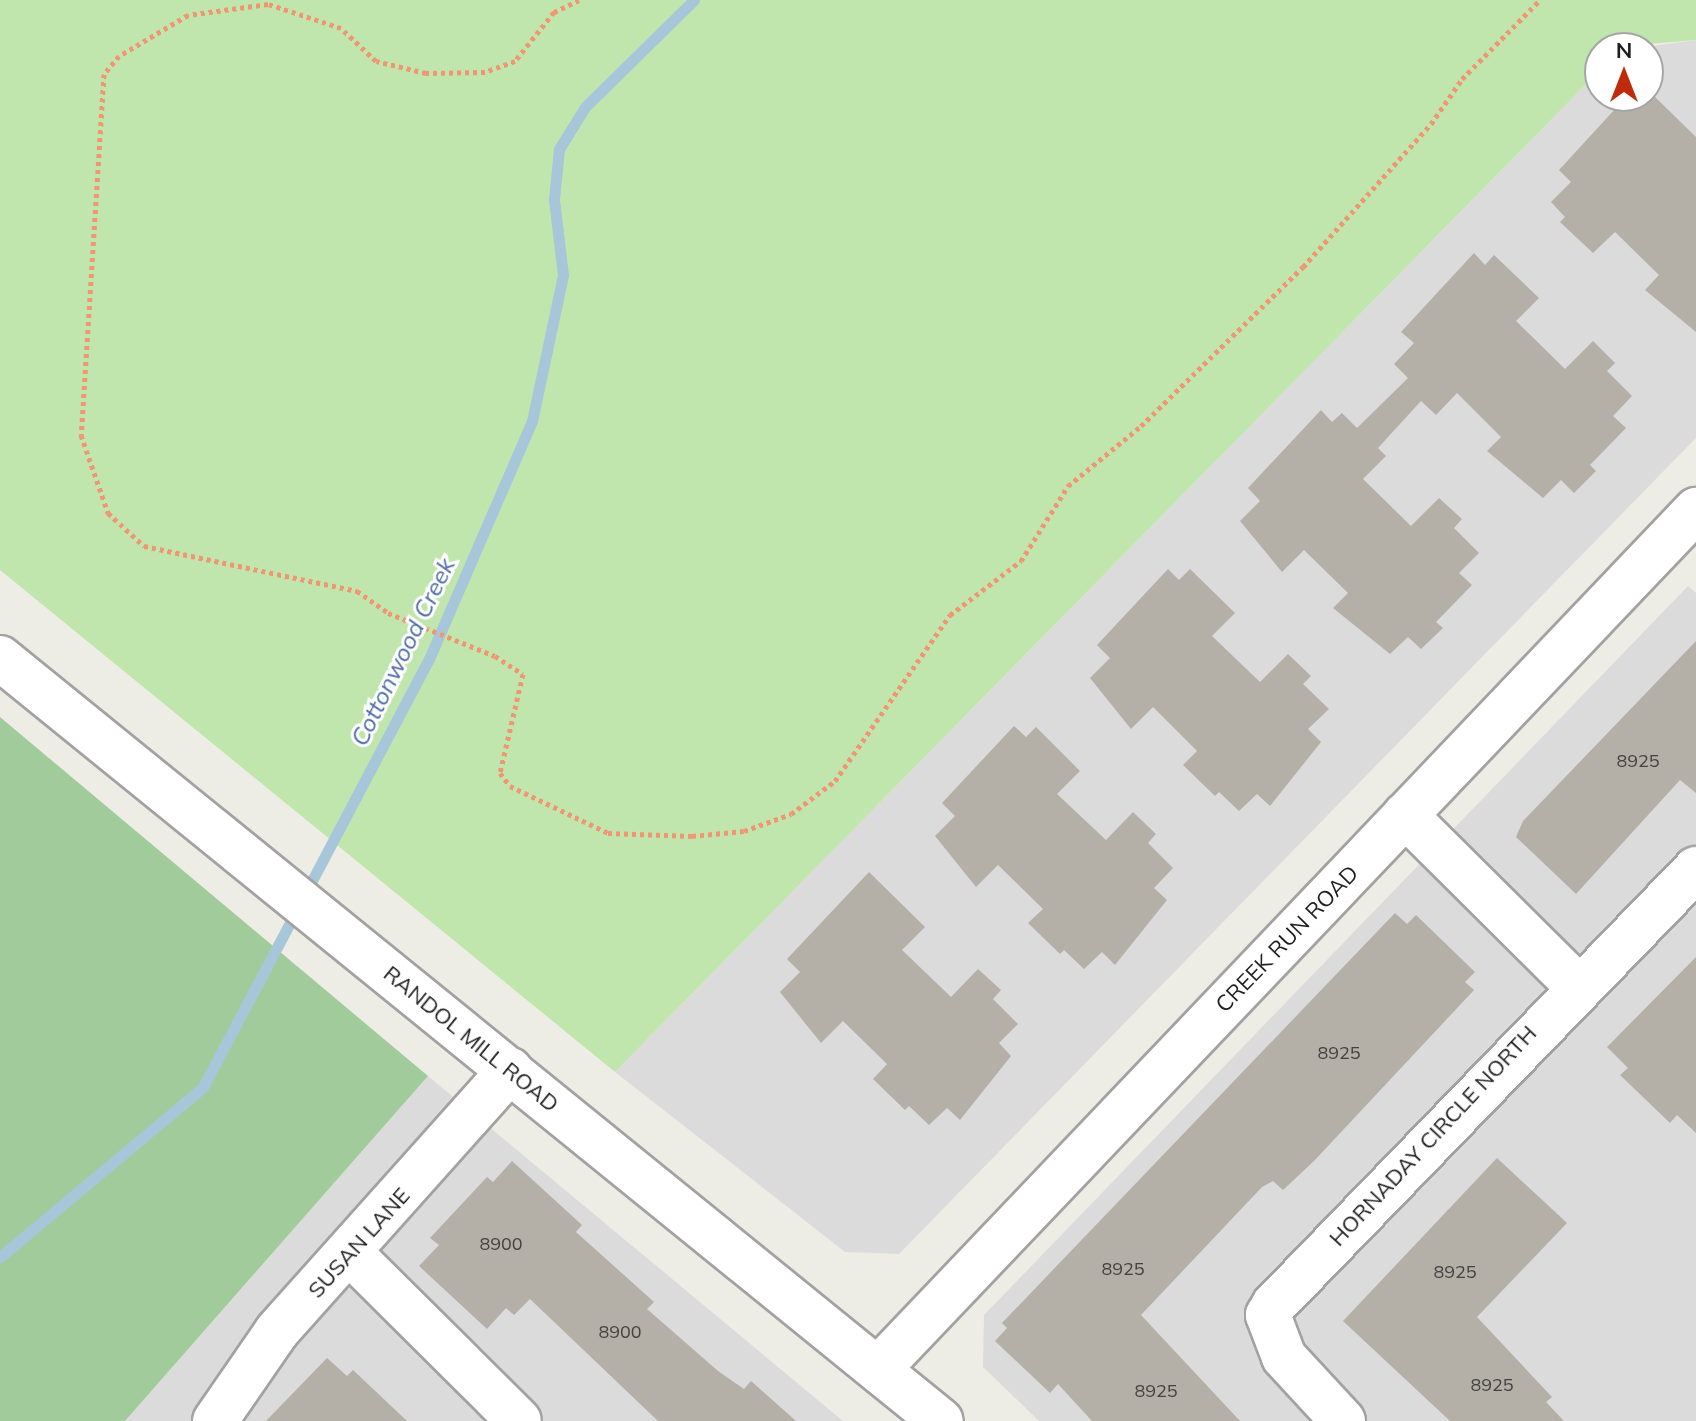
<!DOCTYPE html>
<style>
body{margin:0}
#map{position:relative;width:1696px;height:1421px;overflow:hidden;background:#eeede5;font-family:Mulish,sans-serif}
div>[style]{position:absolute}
.residential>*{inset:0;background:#dcdbdb}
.grass>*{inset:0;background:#c0e6ae}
.forest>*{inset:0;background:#a2cb9c}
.stream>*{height:11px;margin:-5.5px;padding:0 5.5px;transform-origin:5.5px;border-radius:5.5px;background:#a8c6d9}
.building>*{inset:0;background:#b4afa7}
.path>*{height:5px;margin-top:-2.5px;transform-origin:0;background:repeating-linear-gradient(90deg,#f19673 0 4px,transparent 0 8px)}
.roads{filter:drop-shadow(2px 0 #a2a2a2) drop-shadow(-2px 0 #a2a2a2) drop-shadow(0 2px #a2a2a2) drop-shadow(0 -2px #a2a2a2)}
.minor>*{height:44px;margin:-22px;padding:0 22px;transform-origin:22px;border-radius:22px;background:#fff}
span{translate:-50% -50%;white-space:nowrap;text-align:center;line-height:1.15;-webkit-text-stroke:6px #fff;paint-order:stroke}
.number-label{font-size:18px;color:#444240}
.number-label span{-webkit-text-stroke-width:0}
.street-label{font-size:22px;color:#1e1e1e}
.water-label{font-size:24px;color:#506da8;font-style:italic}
.north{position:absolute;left:1584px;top:32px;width:80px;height:80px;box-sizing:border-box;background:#fff;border:2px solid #a5a5a5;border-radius:50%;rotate:0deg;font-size:22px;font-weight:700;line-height:32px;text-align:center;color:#1e1e1e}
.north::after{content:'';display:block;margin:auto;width:28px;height:36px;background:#c02b0c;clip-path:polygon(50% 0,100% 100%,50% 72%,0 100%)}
</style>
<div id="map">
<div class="residential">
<div style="clip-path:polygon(1696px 40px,1696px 438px,899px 1254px,845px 1252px,615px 1072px,1600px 70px,1600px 96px,1648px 96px,1648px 48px,1637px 48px)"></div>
<div style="clip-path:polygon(1688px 586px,1696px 593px,1696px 1421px,1039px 1421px,983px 1367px,984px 1315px)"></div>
<div style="clip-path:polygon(428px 1076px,843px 1421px,125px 1421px)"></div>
</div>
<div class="grass">
<div style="clip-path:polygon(0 0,1696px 0,1696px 40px,1600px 48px,1600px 70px,615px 1072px,0 570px)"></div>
</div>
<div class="forest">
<div style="clip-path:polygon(0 717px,428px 1076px,125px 1421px,0 1421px)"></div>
</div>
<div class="stream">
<div style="left:306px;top:892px;width:263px;rotate:-62.2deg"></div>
<div style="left:429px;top:659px;width:259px;rotate:-66.6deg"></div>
<div style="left:532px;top:421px;width:149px;rotate:-78deg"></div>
<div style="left:563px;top:275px;width:77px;rotate:-96.8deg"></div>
<div style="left:554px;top:199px;width:50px;rotate:-84.3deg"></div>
<div style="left:559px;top:149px;width:49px;rotate:-58.2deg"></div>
<div style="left:585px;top:107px;width:153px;rotate:-44.5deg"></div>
<div style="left:0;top:1257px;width:265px;rotate:-39.9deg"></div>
<div style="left:203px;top:1087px;width:199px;rotate:-62.1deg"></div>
</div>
<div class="building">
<div style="clip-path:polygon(1627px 96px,1654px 96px,1696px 137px,1696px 332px,1645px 290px,1659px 275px,1615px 232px,1593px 253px,1560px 222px,1565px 217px,1551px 202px,1571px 182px,1559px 170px)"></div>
<div style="clip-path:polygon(1474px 253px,1485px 265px,1494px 255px,1539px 298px,1516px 321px,1565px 369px,1593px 341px,1615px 363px,1607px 371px,1632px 396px,1613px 416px,1626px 428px,1590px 465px,1596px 471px,1574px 493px,1561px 480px,1543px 498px,1487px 451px,1501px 437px,1457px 393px,1436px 415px,1421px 401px,1378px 448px,1386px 456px,1363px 479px,1411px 526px,1439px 498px,1462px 519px,1454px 528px,1479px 553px,1459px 573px,1472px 585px,1436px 622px,1443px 628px,1421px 649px,1408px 637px,1390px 654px,1333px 608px,1348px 593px,1304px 550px,1282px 572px,1240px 521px,1260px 501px,1248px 488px,1321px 410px,1332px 422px,1342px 413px,1357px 428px,1408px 378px,1394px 364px,1414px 343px,1401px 332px)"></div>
<div style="clip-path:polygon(1168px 569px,1179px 580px,1190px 569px,1235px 613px,1212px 636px,1260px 682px,1288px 654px,1311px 676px,1303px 684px,1329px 709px,1308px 729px,1321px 742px,1270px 806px,1257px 794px,1239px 811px,1219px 792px,1215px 796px,1183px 765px,1197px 751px,1153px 707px,1131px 729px,1090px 678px,1110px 658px,1097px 645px)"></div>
<div style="clip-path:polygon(1696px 641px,1696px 793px,1680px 780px,1576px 894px,1516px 837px,1523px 821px)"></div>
<div style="clip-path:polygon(1014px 726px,1026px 737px,1036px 727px,1080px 771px,1057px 794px,1106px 840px,1133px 812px,1156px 834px,1148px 843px,1173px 868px,1154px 888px,1167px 900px,1115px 965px,1102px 952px,1084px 969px,1064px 950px,1060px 954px,1028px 923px,1043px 909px,998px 865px,976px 887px,935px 836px,955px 816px,942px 803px)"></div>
<div style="clip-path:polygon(869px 872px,925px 927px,902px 950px,951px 997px,978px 969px,1001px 990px,993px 999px,1018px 1024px,999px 1043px,1011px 1056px,960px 1120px,947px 1108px,929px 1125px,909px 1106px,905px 1110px,873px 1079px,887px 1064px,843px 1021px,821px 1043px,780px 992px,800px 972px,787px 959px)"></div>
<div style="clip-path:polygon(1395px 913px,1407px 924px,1416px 915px,1475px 972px,1465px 982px,1474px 990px,1314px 1161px,1283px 1190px,1273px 1181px,1262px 1187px,1141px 1315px,1240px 1421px,1092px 1421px,1058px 1384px,1050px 1393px,995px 1341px,1007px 1328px,1002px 1323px)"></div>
<div style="clip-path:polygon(1696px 957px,1696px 1133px,1677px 1115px,1670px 1123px,1620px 1075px,1628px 1068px,1607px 1047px)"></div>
<div style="clip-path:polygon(1497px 1158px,1567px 1223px,1477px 1317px,1552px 1397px,1546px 1402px,1564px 1421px,1450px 1421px,1343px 1321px)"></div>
<div style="clip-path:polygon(512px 1161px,582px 1225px,576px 1232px,654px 1302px,647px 1309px,718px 1371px,744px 1389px,751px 1381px,796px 1421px,658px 1421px,530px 1299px,514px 1315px,506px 1308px,487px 1329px,419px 1266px,439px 1245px,430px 1238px,487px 1177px,493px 1182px)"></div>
<div style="clip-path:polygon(327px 1358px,347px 1376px,353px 1370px,407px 1421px,266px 1421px)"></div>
</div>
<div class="path">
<div style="left:579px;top:0;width:28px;rotate:154deg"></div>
<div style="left:554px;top:12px;width:63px;rotate:128.5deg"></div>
<div style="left:515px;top:61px;width:32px;rotate:160deg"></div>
<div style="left:485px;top:72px;width:59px;rotate:179deg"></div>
<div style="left:426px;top:73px;width:51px;rotate:-166.5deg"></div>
<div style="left:376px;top:61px;width:48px;rotate:-136.7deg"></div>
<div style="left:341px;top:28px;width:77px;rotate:-161.8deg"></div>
<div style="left:268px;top:4px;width:81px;rotate:172.2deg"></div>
<div style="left:188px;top:15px;width:80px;rotate:149.3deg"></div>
<div style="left:119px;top:56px;width:23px;rotate:130deg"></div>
<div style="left:104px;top:74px;width:362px;rotate:93.6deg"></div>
<div style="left:81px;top:435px;width:83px;rotate:70.9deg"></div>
<div style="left:108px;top:513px;width:49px;rotate:42.5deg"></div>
<div style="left:144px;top:546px;width:218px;rotate:11.9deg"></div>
<div style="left:357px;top:591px;width:38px;rotate:35deg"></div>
<div style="left:388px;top:613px;width:115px;rotate:21.9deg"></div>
<div style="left:495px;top:656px;width:33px;rotate:33deg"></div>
<div style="left:523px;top:674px;width:102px;rotate:103.1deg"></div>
<div style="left:500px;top:773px;width:16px;rotate:52deg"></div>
<div style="left:510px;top:786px;width:109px;rotate:25.6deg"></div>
<div style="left:608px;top:833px;width:84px;rotate:2deg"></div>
<div style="left:692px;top:836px;width:52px;rotate:-5.5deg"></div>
<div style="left:744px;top:831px;width:50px;rotate:-19.9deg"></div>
<div style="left:791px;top:814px;width:55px;rotate:-36.9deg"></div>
<div style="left:835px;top:781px;width:202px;rotate:-55.3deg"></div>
<div style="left:950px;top:615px;width:89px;rotate:-37.3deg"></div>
<div style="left:1021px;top:561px;width:89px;rotate:-57.9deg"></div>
<div style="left:1068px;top:486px;width:94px;rotate:-39.4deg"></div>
<div style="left:1141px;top:426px;width:227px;rotate:-44.5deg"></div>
<div style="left:1303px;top:267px;width:192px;rotate:-48.2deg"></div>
<div style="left:1431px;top:124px;width:55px;rotate:-55.4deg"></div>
<div style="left:1462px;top:79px;width:111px;rotate:-45.4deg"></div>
</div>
<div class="roads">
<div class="minor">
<div style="left:0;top:658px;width:1211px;rotate:39.04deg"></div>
<div style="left:1405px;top:815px;width:241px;rotate:44.8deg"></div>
<div style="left:352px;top:1255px;width:235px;rotate:44.8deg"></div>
<div style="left:879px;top:1368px;width:1185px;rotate:-46.4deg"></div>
<div style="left:215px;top:1421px;width:109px;rotate:-55.4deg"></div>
<div style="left:277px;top:1331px;width:350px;rotate:-48.2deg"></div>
<div style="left:1343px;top:1421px;width:87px;rotate:-132.7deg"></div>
<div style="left:1284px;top:1357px;width:45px;rotate:-110.9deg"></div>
<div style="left:1268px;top:1315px;width:12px;rotate:-59deg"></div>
<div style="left:1274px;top:1305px;width:607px;rotate:-45.93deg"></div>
</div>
</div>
<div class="number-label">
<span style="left:1638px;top:761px">8925</span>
<span style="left:1339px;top:1053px">8925</span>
<span style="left:501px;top:1244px">8900</span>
<span style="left:1123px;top:1269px">8925</span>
<span style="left:1455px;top:1272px">8925</span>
<span style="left:620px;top:1332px">8900</span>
<span style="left:1492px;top:1385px">8925</span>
<span style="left:1156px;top:1391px">8925</span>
</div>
<div class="street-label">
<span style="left:1287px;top:939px;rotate:-46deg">CREEK RUN ROAD</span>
<span style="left:471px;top:1039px;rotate:39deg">RANDOL MILL ROAD</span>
<span style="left:1433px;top:1136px;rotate:-47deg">HORNADAY CIRCLE NORTH</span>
<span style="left:359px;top:1243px;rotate:-48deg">SUSAN LANE</span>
</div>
<div class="water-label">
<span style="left:403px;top:652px;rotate:-64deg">Cottonwood Creek</span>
</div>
<div class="north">N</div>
</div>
